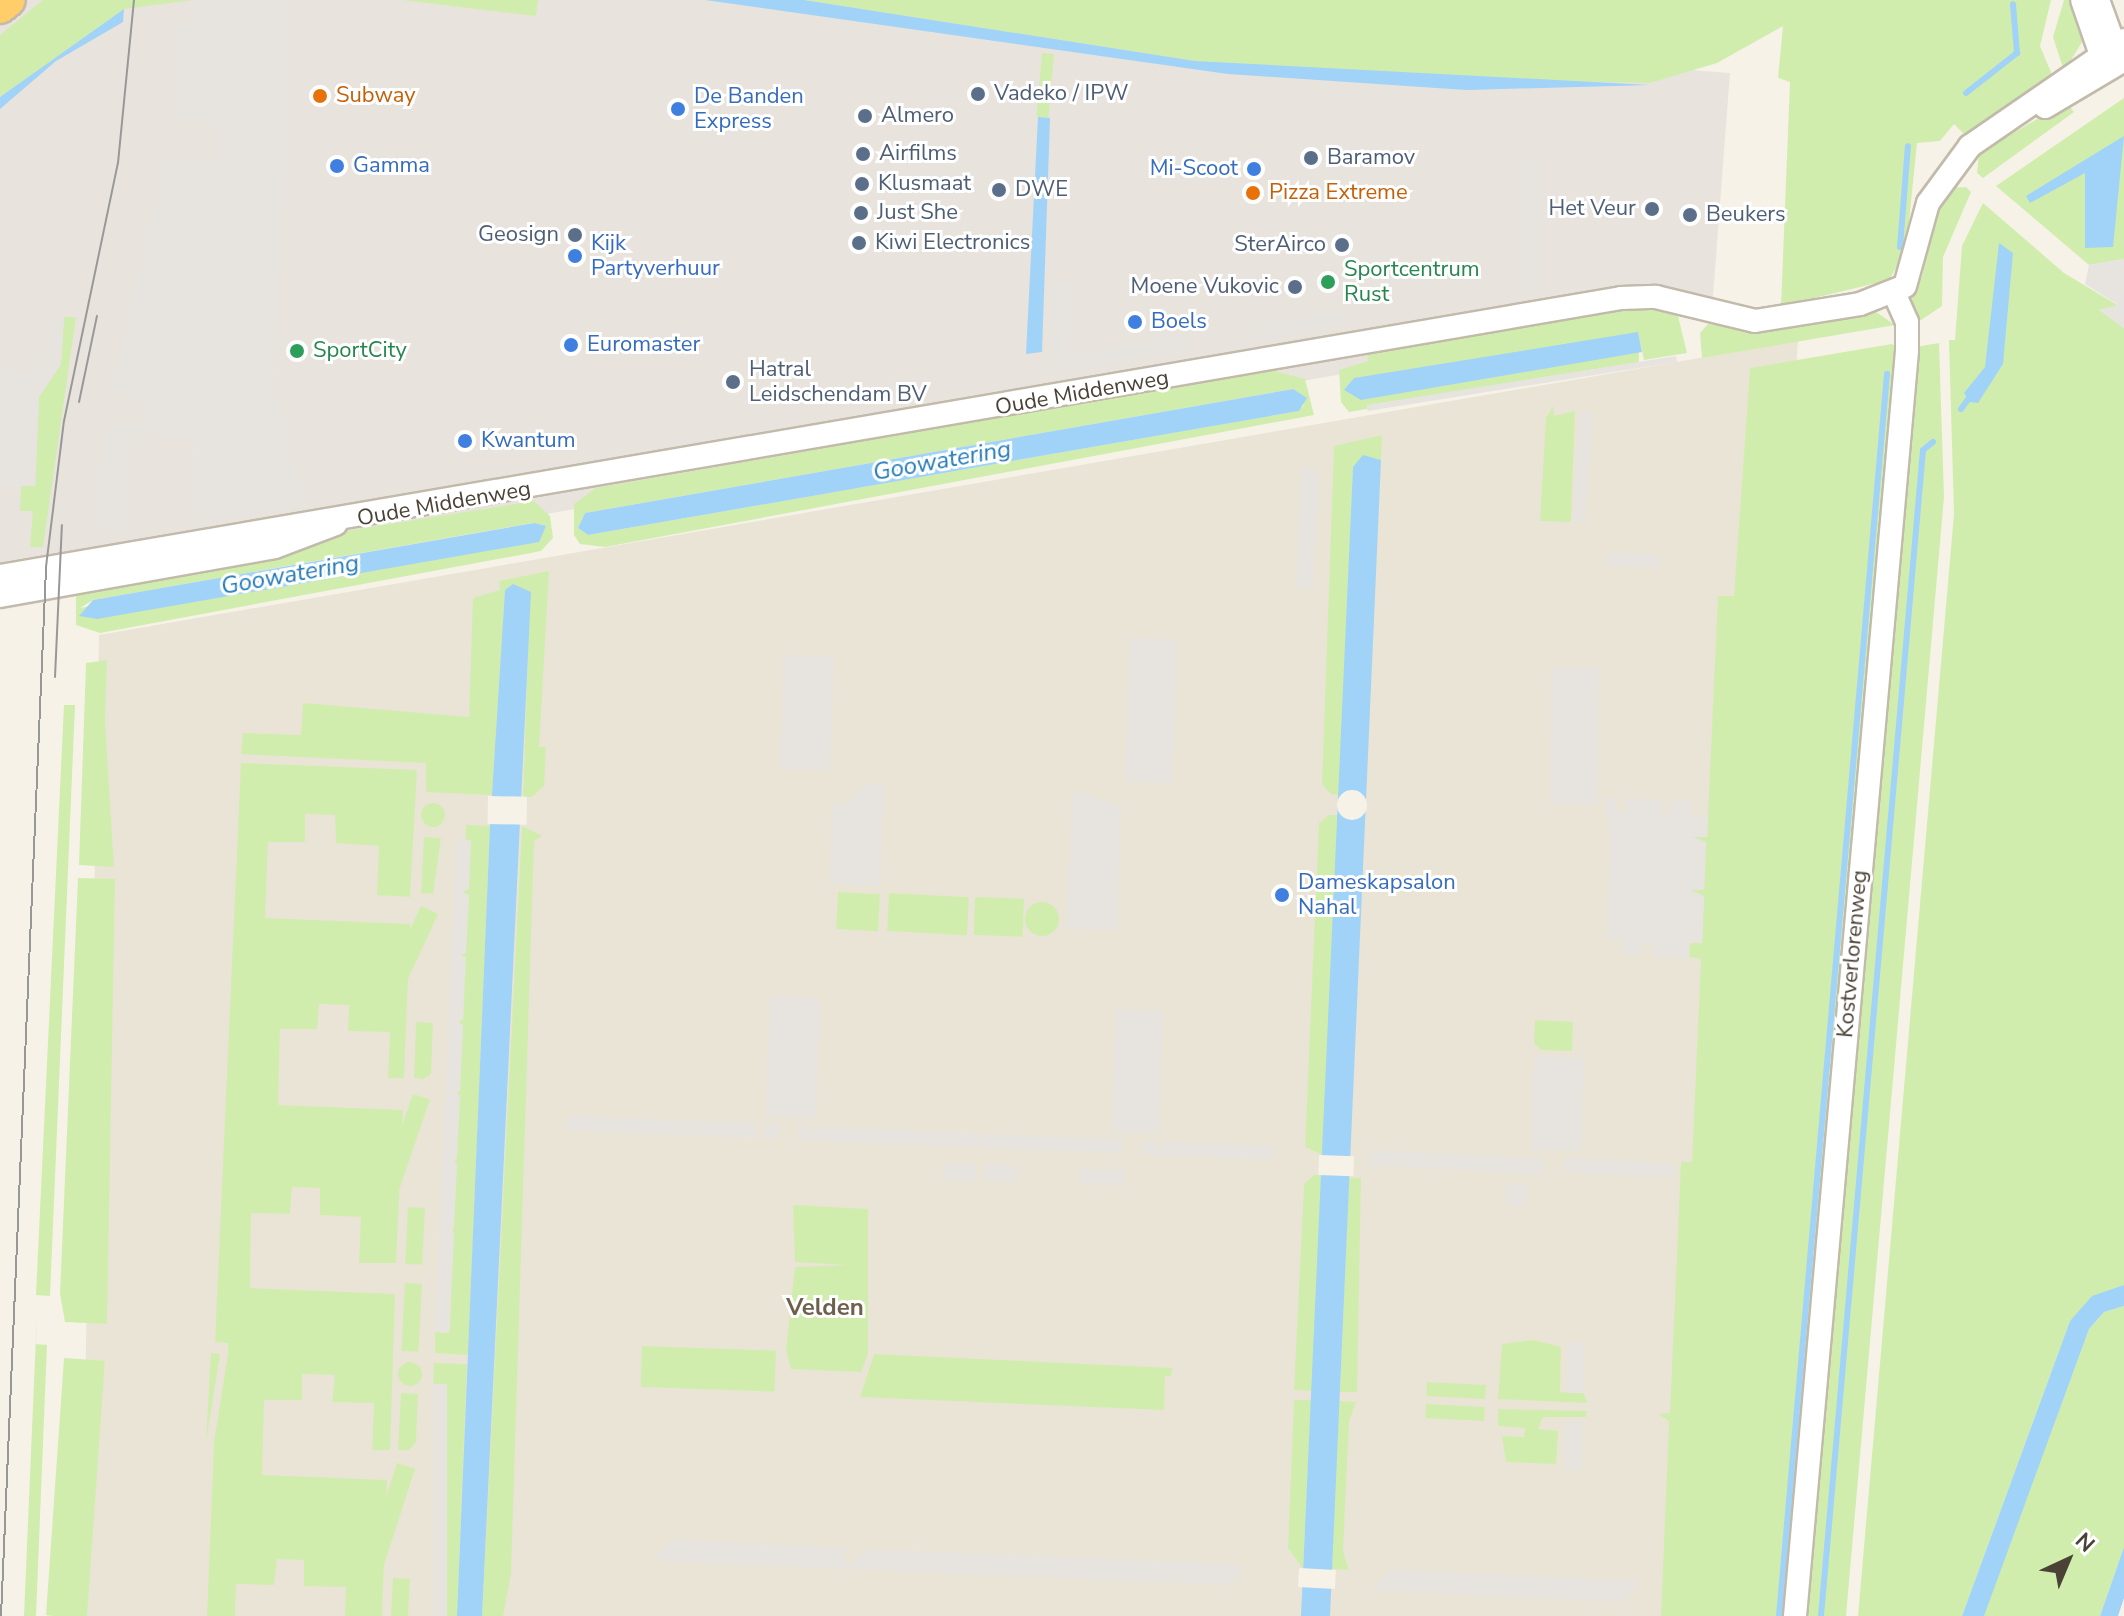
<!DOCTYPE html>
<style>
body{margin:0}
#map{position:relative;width:2124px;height:1616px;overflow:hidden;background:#f6f2e8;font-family:"Nunito Sans",sans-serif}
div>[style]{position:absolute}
.residential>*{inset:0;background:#eae4d6}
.industrial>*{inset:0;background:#e8e3dd}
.green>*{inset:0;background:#d1edae;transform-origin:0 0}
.round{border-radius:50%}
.parking>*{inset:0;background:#e7e4e0;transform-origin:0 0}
.water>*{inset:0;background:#a0d3f7}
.pier>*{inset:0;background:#f6f2e8;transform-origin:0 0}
.stream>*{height:6px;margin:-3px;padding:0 3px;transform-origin:3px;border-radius:3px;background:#a0d3f7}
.roads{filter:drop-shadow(2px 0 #c2baaa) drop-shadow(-2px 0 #c2baaa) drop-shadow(0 2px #c2baaa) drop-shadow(0 -2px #c2baaa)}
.minor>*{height:22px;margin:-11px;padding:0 11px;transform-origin:11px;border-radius:11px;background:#fff}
.highway>*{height:32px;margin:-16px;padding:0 16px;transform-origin:16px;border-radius:16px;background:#ffcd6a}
.tram>*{height:2px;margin:-1px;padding:0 1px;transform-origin:1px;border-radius:1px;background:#989898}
.dots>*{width:22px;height:22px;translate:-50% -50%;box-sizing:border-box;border:4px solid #fff;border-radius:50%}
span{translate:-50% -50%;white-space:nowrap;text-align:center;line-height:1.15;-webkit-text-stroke:6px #fff;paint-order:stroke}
.service-label{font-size:22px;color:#4e5e75}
.left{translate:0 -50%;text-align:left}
.right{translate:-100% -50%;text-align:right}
.food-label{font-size:22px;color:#c56008}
.shop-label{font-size:22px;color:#366cbe}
.leisure-label{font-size:22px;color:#27864d}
.street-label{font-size:22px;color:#4a4236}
.water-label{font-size:24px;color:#237ab8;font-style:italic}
.neighbourhood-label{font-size:24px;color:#6e604c;font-weight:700}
.north{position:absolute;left:2028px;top:1520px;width:80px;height:80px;-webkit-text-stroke:6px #fff;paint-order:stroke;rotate:44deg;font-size:22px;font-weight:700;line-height:32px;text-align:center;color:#4a4236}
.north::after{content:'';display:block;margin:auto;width:28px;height:36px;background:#4a4236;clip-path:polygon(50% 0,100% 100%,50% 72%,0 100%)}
</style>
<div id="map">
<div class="residential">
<div style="clip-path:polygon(1798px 341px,1704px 1616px,81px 1616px,99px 635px)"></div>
</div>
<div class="industrial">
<div style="clip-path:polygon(0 0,942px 0,1137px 28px,1730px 73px,1712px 309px,0 610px)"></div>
</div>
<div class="green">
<div style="clip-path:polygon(43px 0,193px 0,124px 9px,0 97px,0 35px)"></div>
<div style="clip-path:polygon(402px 0,538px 0,536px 16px)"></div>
<div style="clip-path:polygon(804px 0,2051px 0,2040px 46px,2053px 77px,1965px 135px,1954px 124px,1940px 141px,1917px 143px,1906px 251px,1889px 280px,1781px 306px,1790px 82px,1778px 78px,1783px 26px,1717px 63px,1650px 83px,1429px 78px,1195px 61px)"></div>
<div style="clip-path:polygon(2064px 0,2076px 0,2084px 39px,2064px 71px,2053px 37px)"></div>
<div style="left:1042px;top:53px;width:12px;height:64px;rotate:5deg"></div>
<div style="clip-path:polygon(2124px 98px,2124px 259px,2089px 265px,1996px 186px)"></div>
<div style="clip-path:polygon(2066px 102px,2074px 112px,1983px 178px,1977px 173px,1979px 153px)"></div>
<div style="clip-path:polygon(1966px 187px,1971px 192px,1943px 257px,1942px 306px,1918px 322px,1911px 296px,1922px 277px,1934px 215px,1948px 188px)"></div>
<div style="clip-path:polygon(1983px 203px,2064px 273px,2119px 306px,2100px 310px,2124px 328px,2124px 1285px,2070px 1321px,1962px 1616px,1858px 1616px,1954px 514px,1949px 340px,1955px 340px,1962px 246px)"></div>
<div style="clip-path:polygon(1642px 307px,1678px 316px,1687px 353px,1644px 360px,1638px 332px,1639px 363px,1349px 412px,1341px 402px,1339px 370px,1368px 361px,1367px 354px)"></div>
<div style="clip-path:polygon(1876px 312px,1895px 325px,1702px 358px,1700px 333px,1708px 324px,1768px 330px)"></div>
<div style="clip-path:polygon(64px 317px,76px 317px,43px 547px,30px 547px,33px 511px,20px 511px,21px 486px,35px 486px,39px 397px,61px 364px)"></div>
<div style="clip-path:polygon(1939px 343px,1944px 497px,1846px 1616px,1803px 1616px,1915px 347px)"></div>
<div style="clip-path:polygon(1892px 344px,1899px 349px,1787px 1616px,1661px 1616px,1669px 1421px,1658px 1414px,1670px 1413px,1681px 1162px,1692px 1162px,1701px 959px,1689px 957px,1689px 943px,1702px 943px,1704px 897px,1690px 896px,1690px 889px,1704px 889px,1706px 843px,1692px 837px,1707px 837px,1718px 596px,1734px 596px,1750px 368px)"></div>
<div style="clip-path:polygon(evenodd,1271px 370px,1305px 379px,1314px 415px,605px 547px,580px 544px,574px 535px,574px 504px,596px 488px,1271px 370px,1293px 389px,1304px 405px,1298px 411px,588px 535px,578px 528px,585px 513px,1293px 389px)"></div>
<div style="clip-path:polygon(1553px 406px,1554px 416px,1575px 411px,1571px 522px,1540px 521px,1546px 418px)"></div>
<div style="clip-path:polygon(1382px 435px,1381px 460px,1363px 458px,1353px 467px,1339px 795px,1331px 794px,1322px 784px,1334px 446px)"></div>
<div style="clip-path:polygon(evenodd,534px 501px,550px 516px,553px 538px,541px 551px,100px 633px,76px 625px,76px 588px,339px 532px,534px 501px,533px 523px,542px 527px,80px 608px,93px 600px,533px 523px)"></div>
<div style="clip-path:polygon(549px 571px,539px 747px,546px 747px,544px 786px,532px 797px,523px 797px,530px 592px,505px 591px,492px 795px,426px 792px,426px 763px,241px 754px,243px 733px,301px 735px,303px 703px,469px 717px,473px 598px,500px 590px,499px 581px)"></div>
<div style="clip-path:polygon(107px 660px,105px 721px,114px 867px,79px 865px,86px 663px)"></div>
<div style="clip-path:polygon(64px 705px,75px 705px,50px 1296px,36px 1295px)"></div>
<div style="clip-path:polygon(241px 763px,417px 770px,410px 897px,377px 895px,379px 846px,336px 843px,335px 815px,305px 814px,305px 842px,268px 842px,265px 918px,410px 924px,404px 1078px,388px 1078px,390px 1032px,348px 1031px,349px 1005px,319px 1004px,317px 1029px,280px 1029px,278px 1105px,403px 1110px,396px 1263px,359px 1263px,361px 1217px,320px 1215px,320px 1188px,292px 1187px,290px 1214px,251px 1213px,250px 1288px,395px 1294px,390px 1450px,372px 1450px,374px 1403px,332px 1402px,335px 1375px,302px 1374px,302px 1400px,264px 1400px,262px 1475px,387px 1480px,382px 1616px,345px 1616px,346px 1587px,304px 1586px,304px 1560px,277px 1559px,274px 1585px,236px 1584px,235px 1616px,207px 1616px,214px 1442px,228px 1354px,228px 1343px,215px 1342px)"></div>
<div class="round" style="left:421px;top:803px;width:24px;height:24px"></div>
<div style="clip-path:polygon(1329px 815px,1338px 815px,1323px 1155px,1305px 1147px,1319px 823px)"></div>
<div style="clip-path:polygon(466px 825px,490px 826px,468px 1355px,435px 1353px,435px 1332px,449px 1333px,450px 1325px)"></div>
<div style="clip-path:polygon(522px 826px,542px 836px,534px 841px,511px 1574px,503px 1616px,482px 1616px)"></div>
<div style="clip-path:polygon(424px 837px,441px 838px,433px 894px,421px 893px)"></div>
<div style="clip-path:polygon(78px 878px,115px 879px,107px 1324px,65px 1322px,60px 1294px)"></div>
<div style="left:838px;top:892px;width:42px;height:37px;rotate:3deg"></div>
<div style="left:889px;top:893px;width:80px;height:38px;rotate:3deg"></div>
<div style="left:975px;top:897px;width:49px;height:38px;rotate:2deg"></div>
<div class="round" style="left:1025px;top:902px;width:34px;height:34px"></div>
<div style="left:421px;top:906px;width:19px;height:107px;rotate:25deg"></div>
<div style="clip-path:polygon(1535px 1020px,1573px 1022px,1572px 1051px,1541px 1050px,1534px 1043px)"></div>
<div style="clip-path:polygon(416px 1022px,433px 1023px,431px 1074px,424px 1079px,414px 1078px)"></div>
<div style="left:413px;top:1094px;width:18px;height:105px;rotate:19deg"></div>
<div style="clip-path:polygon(1314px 1175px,1322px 1175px,1312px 1391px,1294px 1390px,1304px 1184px)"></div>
<div style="clip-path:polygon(1349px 1178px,1361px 1178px,1357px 1392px,1340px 1392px)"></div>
<div style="clip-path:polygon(793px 1205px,868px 1209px,868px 1354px,861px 1372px,791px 1369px,786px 1350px,795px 1267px,847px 1265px,795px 1262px)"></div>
<div style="left:408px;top:1207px;width:17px;height:57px;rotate:3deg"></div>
<div style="left:405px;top:1283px;width:17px;height:68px;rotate:3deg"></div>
<div style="clip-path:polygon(2124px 1306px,2124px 1547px,2100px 1616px,1983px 1616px,2089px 1329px,2104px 1312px)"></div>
<div style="clip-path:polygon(37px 1312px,36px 1344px,47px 1345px,36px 1616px,24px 1616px)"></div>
<div style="clip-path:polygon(1533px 1340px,1561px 1347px,1560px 1392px,1583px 1393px,1588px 1403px,1498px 1399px,1502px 1344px)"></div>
<div style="left:642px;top:1346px;width:134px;height:41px;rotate:2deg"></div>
<div style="clip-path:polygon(211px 1353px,220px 1354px,206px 1442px)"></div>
<div style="clip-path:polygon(874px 1354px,1172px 1368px,1171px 1376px,1165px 1376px,1164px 1410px,860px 1397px)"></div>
<div style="left:64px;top:1358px;width:41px;height:258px;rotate:4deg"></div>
<div class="round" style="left:398px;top:1362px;width:24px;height:24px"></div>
<div style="clip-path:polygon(434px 1363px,467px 1364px,457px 1616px,438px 1616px,447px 1385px,433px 1384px)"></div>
<div style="left:1427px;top:1382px;width:59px;height:14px;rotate:3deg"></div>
<div style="clip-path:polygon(401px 1393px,418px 1394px,416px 1442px,409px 1450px,398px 1450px)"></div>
<div style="clip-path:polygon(1294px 1400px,1311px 1400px,1303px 1569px,1288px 1548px)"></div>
<div style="clip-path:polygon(1339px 1401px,1356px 1402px,1349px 1422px,1343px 1551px,1349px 1570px,1332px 1569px)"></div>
<div style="left:1426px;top:1404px;width:59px;height:14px;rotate:3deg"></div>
<div style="clip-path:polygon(1498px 1409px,1587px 1411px,1586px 1417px,1543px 1417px,1538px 1429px,1558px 1431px,1556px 1464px,1506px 1462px,1502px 1436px,1524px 1437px,1525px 1428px,1498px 1426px)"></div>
<div style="left:397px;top:1463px;width:19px;height:106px;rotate:18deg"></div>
<div style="left:393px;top:1578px;width:17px;height:38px;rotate:3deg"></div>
</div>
<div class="parking">
<div style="clip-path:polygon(203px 0,290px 0,275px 387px,305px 506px,197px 524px,194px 438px,135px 435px,125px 531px,91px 528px,107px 428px,144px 421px,146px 402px,112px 390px,166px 158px,219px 165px,219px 122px,173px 118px,176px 25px,192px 25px,190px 5px)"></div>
<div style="left:1521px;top:158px;width:20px;height:134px"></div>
<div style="clip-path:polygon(2124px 259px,2124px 328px,2099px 310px,2118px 305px,2085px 284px,2089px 265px)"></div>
<div style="clip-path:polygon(1377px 264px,1485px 269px,1484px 281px,1376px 283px)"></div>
<div style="clip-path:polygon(1053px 280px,1070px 281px,1066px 354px,1189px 336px,1190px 350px,1050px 373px)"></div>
<div style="left:1342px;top:309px;width:14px;height:92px;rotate:78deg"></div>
<div style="clip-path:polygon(52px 316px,64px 317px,61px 364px,39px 397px,35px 486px,0 485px,0 372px,33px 373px,47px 351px)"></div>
<div style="left:1676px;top:356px;width:6px;height:313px;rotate:81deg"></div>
<div style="left:1580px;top:411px;width:13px;height:111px;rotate:4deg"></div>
<div style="left:1302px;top:468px;width:17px;height:119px;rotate:3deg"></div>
<div style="left:1607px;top:552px;width:53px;height:13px;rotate:3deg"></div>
<div style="left:1130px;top:638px;width:47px;height:144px;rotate:2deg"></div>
<div style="left:784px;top:655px;width:50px;height:114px;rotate:2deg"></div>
<div style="left:1552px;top:668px;width:47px;height:135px;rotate:1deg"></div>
<div style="clip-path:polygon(868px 784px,884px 784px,880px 886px,829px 884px,833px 803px,846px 804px)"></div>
<div style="clip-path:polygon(1073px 790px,1121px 806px,1117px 931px,1066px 928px)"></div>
<div style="clip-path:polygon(1603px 797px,1616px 797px,1616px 812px,1627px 812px,1627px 798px,1661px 800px,1660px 813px,1670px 813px,1672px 800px,1692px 801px,1691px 816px,1708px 817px,1707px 837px,1692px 837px,1706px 842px,1704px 890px,1690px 890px,1704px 896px,1702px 943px,1690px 943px,1689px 958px,1652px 956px,1653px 942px,1643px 941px,1642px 955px,1621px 954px,1621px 939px,1607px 939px,1611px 832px)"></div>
<div style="clip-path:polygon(457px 839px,471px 840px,469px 889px,460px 893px,469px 894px,466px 953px,458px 956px,466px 957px,463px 1020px,454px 1020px,463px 1025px,460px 1091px,449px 1094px,460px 1095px,457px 1159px,449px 1162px,457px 1163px,454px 1227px,445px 1231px,454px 1232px,451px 1297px,443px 1297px,451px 1301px,449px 1333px,435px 1332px)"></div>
<div style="left:770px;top:996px;width:50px;height:120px;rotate:2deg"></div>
<div style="left:1116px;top:1010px;width:47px;height:122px;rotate:2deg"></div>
<div style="left:1534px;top:1056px;width:50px;height:93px;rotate:2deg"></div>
<div style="clip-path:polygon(567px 1116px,755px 1123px,755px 1137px,764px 1137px,765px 1124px,780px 1124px,778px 1139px,566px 1130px)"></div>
<div style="clip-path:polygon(798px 1126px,813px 1127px,813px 1139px,819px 1127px,1123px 1140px,1123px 1153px,979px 1147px,978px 1136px,974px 1147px,797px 1140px)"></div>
<div style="clip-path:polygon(1142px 1141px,1156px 1141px,1160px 1153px,1162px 1142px,1273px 1146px,1272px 1160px,1141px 1154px)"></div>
<div style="left:1370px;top:1150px;width:175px;height:15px;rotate:3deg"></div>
<div style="left:1565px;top:1158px;width:109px;height:14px;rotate:3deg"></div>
<div style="left:944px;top:1163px;width:33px;height:16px;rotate:3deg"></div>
<div style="left:984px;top:1164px;width:34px;height:16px;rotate:3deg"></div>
<div style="left:1080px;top:1169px;width:46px;height:15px;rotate:2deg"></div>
<div class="round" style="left:1504px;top:1183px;width:24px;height:24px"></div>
<div style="left:1567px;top:1342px;width:17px;height:51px"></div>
<div style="left:433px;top:1384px;width:14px;height:232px"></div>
<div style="left:1565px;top:1419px;width:17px;height:51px"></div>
<div style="clip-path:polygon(672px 1540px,849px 1548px,841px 1556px,850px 1565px,867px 1549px,1244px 1565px,1232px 1585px,659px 1561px,655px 1557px)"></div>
<div style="clip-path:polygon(1392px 1570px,1637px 1581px,1641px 1583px,1621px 1602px,1372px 1590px)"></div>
</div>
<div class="water">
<div style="clip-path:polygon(705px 0,804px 0,1195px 61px,1650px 85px,1466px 90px,1228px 74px)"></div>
<div style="clip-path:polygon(124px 9px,123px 22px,56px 61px,0 109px,0 97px)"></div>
<div style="clip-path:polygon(1038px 117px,1050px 118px,1042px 352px,1026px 354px)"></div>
<div style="clip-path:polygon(2124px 136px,2113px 247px,2085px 248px,2085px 173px,2030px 203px,2026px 196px)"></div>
<div style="clip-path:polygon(1999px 243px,2013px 253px,2003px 364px,1978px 403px,1970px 402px,1964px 393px,1985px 367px)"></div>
<div style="clip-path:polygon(1638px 332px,1642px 352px,1361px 400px,1344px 390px,1354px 378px)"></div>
<div style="clip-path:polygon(1293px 389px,1307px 398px,1299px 411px,588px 535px,578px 528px,585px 513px)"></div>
<div style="clip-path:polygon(1363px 455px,1381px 460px,1330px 1616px,1301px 1616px,1353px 467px)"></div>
<div style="clip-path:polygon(534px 523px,546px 526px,539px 542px,97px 619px,79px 616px,93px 600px)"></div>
<div style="clip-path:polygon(513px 584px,531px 592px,482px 1616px,457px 1616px,490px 826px,505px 590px)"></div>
<div style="clip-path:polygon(2124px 1285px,2124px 1306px,2104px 1312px,2089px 1329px,1984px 1616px,1962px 1616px,2070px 1321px,2092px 1296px)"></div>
<div style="clip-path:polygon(2124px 1547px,2124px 1598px,2118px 1616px,2100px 1616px)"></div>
</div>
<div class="pier">
<div class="round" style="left:1337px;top:790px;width:30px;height:30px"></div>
<div style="left:488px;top:796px;width:39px;height:28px;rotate:1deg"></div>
<div style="left:1319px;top:1155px;width:35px;height:20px;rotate:2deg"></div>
<div style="left:1299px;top:1568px;width:37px;height:19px;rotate:3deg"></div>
</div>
<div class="stream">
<div style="left:1966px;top:93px;width:65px;rotate:-38.1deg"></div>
<div style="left:2017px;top:53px;width:49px;rotate:-94.7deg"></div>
<div style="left:1900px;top:247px;width:101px;rotate:-85.5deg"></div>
<div style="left:1961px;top:409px;width:17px;rotate:-54deg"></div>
<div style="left:1779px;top:1616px;width:1247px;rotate:-85.03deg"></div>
<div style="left:1821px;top:1616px;width:1170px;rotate:-85deg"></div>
<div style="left:1923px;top:450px;width:13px;rotate:-39deg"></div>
</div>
<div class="roads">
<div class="minor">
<div style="left:2082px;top:0;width:58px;rotate:70.9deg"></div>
<div style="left:2101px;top:55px;width:14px;rotate:30deg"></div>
<div style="left:2098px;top:0;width:59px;rotate:70deg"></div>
<div style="left:2045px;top:107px;width:92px;rotate:-30.7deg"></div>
<div style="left:0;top:576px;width:1645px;rotate:-9.73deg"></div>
<div style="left:1621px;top:298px;width:35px;rotate:-2deg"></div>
<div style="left:1656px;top:297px;width:102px;rotate:13.6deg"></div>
<div style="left:1755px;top:321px;width:106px;rotate:-9.2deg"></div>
<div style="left:1860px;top:304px;width:48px;rotate:-21.8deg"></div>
<div style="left:1905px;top:286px;width:86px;rotate:-74.5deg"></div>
<div style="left:1928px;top:203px;width:71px;rotate:-53.6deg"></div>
<div style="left:1970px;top:146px;width:187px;rotate:-34.5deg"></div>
<div style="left:0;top:596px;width:279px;rotate:-10.1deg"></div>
<div style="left:275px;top:547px;width:65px;rotate:-20.7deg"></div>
<div style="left:1795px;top:1616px;width:1271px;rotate:-84.94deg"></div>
<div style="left:1907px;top:350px;width:28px;rotate:-90deg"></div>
<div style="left:1907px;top:322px;width:30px;rotate:-114deg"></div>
</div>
<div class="highway">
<div style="left:0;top:7px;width:11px;rotate:-38deg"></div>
</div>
</div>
<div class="tram">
<div style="left:79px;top:402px;width:88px;rotate:-78.2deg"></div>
<div style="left:55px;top:677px;width:152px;rotate:-87.4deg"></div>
<div style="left:1px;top:1616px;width:1050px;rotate:-87.54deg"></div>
<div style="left:46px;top:567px;width:147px;rotate:-83deg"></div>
<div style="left:64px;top:421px;width:264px;rotate:-78.2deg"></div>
<div style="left:118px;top:163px;width:164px;rotate:-84.4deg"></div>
</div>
<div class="dots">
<div style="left:978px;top:94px;background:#5c6f8a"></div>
<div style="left:320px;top:96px;background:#e8710a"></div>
<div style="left:678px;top:109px;background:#3f7fe0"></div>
<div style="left:865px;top:116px;background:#5c6f8a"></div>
<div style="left:863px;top:154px;background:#5c6f8a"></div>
<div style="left:1311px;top:158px;background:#5c6f8a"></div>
<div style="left:337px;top:166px;background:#3f7fe0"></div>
<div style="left:1254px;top:169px;background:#3f7fe0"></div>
<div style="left:862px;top:184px;background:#5c6f8a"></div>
<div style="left:999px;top:190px;background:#5c6f8a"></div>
<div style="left:1253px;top:193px;background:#e8710a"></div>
<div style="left:1652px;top:209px;background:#5c6f8a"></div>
<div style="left:861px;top:213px;background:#5c6f8a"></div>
<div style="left:1690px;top:215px;background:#5c6f8a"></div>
<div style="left:575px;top:235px;background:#5c6f8a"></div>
<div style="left:859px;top:243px;background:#5c6f8a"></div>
<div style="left:1342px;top:245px;background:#5c6f8a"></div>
<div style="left:575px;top:256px;background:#3f7fe0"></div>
<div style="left:1328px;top:282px;background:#2e9e5b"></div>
<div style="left:1295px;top:287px;background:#5c6f8a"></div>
<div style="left:1135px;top:322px;background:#3f7fe0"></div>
<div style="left:571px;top:345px;background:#3f7fe0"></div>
<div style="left:297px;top:351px;background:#2e9e5b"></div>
<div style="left:733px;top:382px;background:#5c6f8a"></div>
<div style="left:465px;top:441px;background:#3f7fe0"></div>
<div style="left:1282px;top:895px;background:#3f7fe0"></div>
</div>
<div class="service-label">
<span class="left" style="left:994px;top:94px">Vadeko / IPW</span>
<span class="left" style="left:881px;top:116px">Almero</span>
<span class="left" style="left:879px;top:154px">Airfilms</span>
<span class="left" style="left:1327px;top:158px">Baramov</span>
<span class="left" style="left:878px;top:184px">Klusmaat</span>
<span class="left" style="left:1015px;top:190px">DWE</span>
<span class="right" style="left:1636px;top:209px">Het Veur</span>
<span class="left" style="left:877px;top:213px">Just She</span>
<span class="left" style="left:1706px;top:215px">Beukers</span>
<span class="right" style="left:559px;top:235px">Geosign</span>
<span class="left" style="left:875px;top:243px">Kiwi Electronics</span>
<span class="right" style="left:1326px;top:245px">SterAirco</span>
<span class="right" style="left:1279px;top:287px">Moene Vukovic</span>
<span class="left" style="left:749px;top:382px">Hatral<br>Leidschendam BV</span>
</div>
<div class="food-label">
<span class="left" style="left:336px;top:96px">Subway</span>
<span class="left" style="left:1269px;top:193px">Pizza Extreme</span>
</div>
<div class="shop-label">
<span class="left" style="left:694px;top:109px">De Banden<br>Express</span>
<span class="left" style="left:353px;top:166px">Gamma</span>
<span class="right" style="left:1238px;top:169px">Mi-Scoot</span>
<span class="left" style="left:591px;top:256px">Kijk<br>Partyverhuur</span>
<span class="left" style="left:1151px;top:322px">Boels</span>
<span class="left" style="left:587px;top:345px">Euromaster</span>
<span class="left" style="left:481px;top:441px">Kwantum</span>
<span class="left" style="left:1298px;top:895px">Dameskapsalon<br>Nahal</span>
</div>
<div class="leisure-label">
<span class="left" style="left:1344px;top:282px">Sportcentrum<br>Rust</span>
<span class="left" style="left:313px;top:351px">SportCity</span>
</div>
<div class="street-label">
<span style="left:1082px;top:393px;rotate:-10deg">Oude Middenweg</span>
<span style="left:444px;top:504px;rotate:-10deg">Oude Middenweg</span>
<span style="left:1853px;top:954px;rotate:-85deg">Kostverlorenweg</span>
</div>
<div class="water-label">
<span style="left:942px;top:461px;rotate:-10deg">Goowatering</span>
<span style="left:290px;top:575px;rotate:-10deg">Goowatering</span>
</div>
<div class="neighbourhood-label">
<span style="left:825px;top:1308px">Velden</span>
</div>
<div class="north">N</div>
</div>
